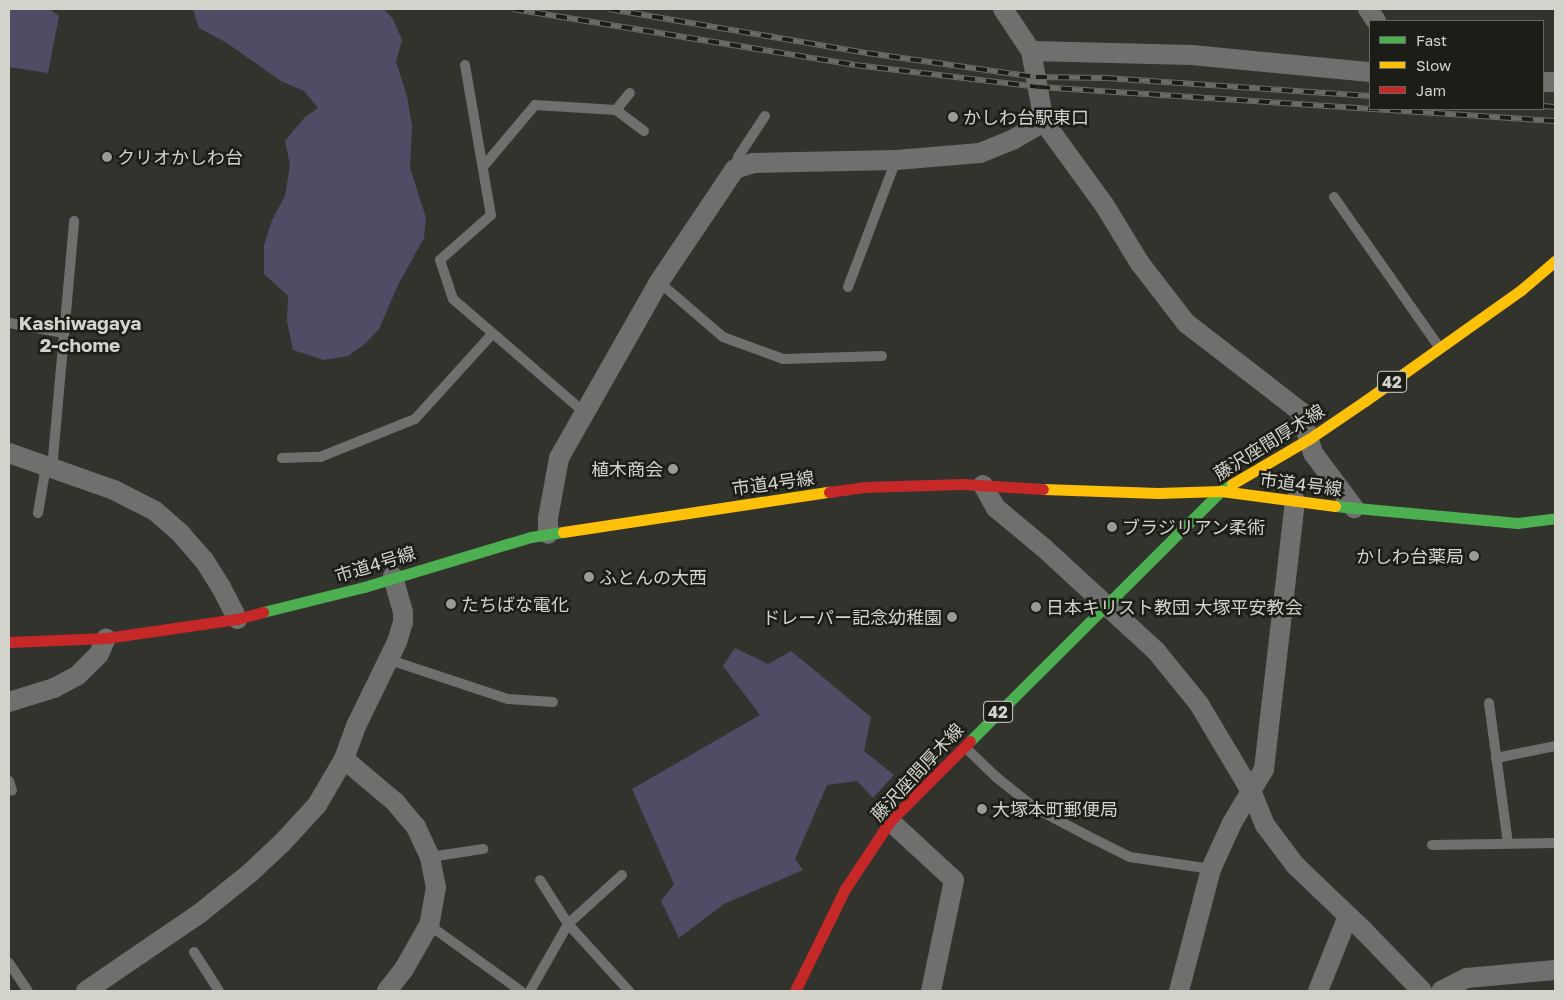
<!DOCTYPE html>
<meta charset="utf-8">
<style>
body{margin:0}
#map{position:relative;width:1564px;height:1000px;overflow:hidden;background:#33332e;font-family:"Golos Text","Noto Sans JP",sans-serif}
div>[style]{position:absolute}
.green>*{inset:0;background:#514c65}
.lane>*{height:10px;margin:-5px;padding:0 5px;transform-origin:5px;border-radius:5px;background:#6f6f6d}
.street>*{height:20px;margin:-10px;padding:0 10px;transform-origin:10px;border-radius:10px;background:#6f6f6d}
.fast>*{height:11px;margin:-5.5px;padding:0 5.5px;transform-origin:5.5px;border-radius:5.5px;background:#4caf50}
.slow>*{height:11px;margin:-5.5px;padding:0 5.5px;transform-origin:5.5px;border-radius:5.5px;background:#ffc107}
.jam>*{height:11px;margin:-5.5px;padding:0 5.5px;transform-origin:5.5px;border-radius:5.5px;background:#c62828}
.rail>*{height:5.5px;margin-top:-2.75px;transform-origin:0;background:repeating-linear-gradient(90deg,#1d1d18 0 11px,#6a6a66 0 22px);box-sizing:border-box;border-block:1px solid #6a6a66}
.dots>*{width:14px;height:14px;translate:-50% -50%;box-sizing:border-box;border:2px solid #1d1d18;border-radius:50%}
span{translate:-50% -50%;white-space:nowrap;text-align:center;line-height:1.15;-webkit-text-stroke:5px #1d1d18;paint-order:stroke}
.shield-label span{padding:1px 4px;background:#1d1d18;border:1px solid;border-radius:4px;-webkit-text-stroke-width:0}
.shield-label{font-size:16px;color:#d3d3cc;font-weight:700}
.poi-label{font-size:18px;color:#d3d3cc}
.left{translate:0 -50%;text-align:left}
.right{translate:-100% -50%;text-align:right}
.street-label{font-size:18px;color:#d3d3cc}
.neighbourhood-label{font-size:19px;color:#d3d3cc;font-weight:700}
.frame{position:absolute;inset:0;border:10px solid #d3d3cc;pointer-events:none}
.legend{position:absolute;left:1369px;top:20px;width:175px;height:90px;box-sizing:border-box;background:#1d1d18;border:1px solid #666660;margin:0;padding:6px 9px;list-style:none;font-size:15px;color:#d3d3cc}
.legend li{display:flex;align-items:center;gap:10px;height:25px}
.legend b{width:25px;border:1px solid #666660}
</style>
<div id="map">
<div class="green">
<div style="clip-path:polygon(9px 9px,49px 9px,59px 16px,48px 73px,9px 67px)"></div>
<div style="clip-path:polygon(193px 9px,384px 9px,393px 19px,402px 40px,396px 62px,407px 96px,412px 126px,410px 168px,426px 218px,424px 238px,398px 285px,379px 329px,365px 344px,348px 356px,324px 360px,293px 350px,287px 321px,288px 296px,264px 274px,264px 245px,272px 220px,285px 196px,290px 165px,285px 141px,305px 117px,318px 108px,304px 91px,281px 81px,227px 43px,199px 28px)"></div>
<div style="clip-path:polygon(735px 648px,768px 664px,791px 651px,871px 717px,864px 751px,894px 775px,873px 798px,857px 781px,827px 785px,795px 859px,803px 870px,724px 904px,679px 938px,661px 901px,674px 884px,632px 789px,760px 715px,723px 666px)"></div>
</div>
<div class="lane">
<div style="left:465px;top:65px;width:152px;rotate:80.2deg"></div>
<div style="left:491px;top:215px;width:68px;rotate:138.6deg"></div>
<div style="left:440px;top:260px;width:41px;rotate:71.6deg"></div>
<div style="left:453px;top:299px;width:174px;rotate:40.8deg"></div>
<div style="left:616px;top:110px;width:22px;rotate:-51deg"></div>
<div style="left:483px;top:167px;width:81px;rotate:-50deg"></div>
<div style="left:535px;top:105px;width:81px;rotate:3.5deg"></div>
<div style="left:616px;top:110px;width:35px;rotate:37deg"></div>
<div style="left:735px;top:169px;width:12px;rotate:-76deg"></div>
<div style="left:738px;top:157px;width:49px;rotate:-56.6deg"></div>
<div style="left:1334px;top:197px;width:183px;rotate:55deg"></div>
<div style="left:659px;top:282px;width:84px;rotate:40.7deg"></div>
<div style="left:723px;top:337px;width:64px;rotate:20.1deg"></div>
<div style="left:783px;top:359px;width:99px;rotate:-1.7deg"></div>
<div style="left:848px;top:287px;width:136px;rotate:-69.3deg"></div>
<div style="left:9px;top:323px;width:56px;rotate:10.3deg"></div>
<div style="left:282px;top:458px;width:38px;rotate:-2deg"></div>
<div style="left:320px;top:457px;width:102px;rotate:-21.8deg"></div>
<div style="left:415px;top:419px;width:115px;rotate:-47.8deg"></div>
<div style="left:52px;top:469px;width:249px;rotate:-84.9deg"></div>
<div style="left:38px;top:513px;width:48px;rotate:-80.3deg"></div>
<div style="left:390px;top:660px;width:124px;rotate:18.3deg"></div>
<div style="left:508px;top:699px;width:45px;rotate:3.8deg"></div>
<div style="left:1489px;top:703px;width:142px;rotate:82.3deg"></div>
<div style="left:966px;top:748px;width:42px;rotate:44deg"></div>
<div style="left:996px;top:777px;width:50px;rotate:38.5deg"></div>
<div style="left:1035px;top:808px;width:58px;rotate:27.9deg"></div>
<div style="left:1086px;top:835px;width:49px;rotate:26.6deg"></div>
<div style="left:1130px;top:857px;width:82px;rotate:8.4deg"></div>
<div style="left:1496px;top:758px;width:60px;rotate:-11.5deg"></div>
<div style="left:9px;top:781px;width:10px;rotate:73deg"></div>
<div style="left:1432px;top:845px;width:123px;rotate:-0.9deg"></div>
<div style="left:430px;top:857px;width:54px;rotate:-8.6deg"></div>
<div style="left:622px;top:875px;width:73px;rotate:137.8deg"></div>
<div style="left:568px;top:924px;width:91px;rotate:47.7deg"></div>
<div style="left:429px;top:925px;width:113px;rotate:35.7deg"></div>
<div style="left:194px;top:952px;width:46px;rotate:57.3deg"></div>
<div style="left:9px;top:963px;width:34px;rotate:56deg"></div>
<div style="left:530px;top:991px;width:77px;rotate:-60.4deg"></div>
<div style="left:568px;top:924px;width:52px;rotate:-122.5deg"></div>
</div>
<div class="street">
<div style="left:1003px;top:9px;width:50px;rotate:56.3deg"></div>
<div style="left:1031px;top:51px;width:72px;rotate:79.6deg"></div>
<div style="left:1044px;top:122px;width:104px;rotate:54deg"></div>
<div style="left:1105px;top:206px;width:66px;rotate:58.7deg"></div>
<div style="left:1139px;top:262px;width:77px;rotate:52.4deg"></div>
<div style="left:1186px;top:323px;width:144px;rotate:37.7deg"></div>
<div style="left:1300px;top:411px;width:44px;rotate:72.8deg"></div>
<div style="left:1313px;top:453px;width:69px;rotate:53.3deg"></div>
<div style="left:1368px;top:9px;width:14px;rotate:56deg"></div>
<div style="left:1031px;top:51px;width:161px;rotate:1.4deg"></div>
<div style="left:1192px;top:55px;width:179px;rotate:5.5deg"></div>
<div style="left:1543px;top:82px;width:12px"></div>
<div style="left:9px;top:453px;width:111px;rotate:19.4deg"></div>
<div style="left:114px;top:490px;width:46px;rotate:27.1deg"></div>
<div style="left:155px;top:511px;width:35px;rotate:41deg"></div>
<div style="left:181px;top:534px;width:35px;rotate:49deg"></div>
<div style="left:204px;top:560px;width:32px;rotate:58deg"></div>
<div style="left:221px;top:587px;width:36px;rotate:63deg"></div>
<div style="left:983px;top:485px;width:26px;rotate:61deg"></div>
<div style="left:996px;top:508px;width:62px;rotate:39.8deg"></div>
<div style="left:1044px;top:548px;width:152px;rotate:42.6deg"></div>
<div style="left:1156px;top:651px;width:68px;rotate:50.9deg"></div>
<div style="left:1199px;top:704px;width:104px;rotate:59.2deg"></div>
<div style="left:1252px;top:793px;width:35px;rotate:68deg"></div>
<div style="left:1265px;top:825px;width:50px;rotate:53.1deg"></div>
<div style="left:1295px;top:865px;width:93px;rotate:43.7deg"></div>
<div style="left:1362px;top:929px;width:86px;rotate:45.9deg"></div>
<div style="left:548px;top:534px;width:16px;rotate:-90deg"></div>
<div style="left:548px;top:518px;width:61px;rotate:-79.6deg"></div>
<div style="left:559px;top:458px;width:202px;rotate:-60.4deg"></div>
<div style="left:659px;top:282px;width:136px;rotate:-56.1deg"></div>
<div style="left:735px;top:169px;width:19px;rotate:-18deg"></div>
<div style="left:753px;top:163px;width:143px;rotate:-1.2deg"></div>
<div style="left:896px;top:160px;width:84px;rotate:-4.8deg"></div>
<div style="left:980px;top:153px;width:37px;rotate:-22deg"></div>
<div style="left:1014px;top:139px;width:34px;rotate:-30deg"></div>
<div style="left:9px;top:702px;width:47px;rotate:-17.3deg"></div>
<div style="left:54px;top:688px;width:26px;rotate:-28deg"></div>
<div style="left:77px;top:676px;width:31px;rotate:-45deg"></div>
<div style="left:99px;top:654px;width:17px;rotate:-66deg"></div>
<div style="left:344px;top:759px;width:67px;rotate:40.1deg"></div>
<div style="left:395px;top:802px;width:33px;rotate:50deg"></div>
<div style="left:416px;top:827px;width:33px;rotate:65deg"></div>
<div style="left:430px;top:857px;width:31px;rotate:79deg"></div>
<div style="left:436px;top:887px;width:39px;rotate:100deg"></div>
<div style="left:429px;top:925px;width:51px;rotate:119.6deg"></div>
<div style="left:404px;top:969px;width:28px;rotate:128deg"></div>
<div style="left:890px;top:821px;width:87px;rotate:42.7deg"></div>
<div style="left:954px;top:880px;width:113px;rotate:101.7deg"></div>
<div style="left:86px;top:991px;width:137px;rotate:-34.3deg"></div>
<div style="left:199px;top:914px;width:65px;rotate:-38.8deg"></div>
<div style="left:250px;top:873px;width:44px;rotate:-43.2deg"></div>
<div style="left:282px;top:843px;width:52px;rotate:-47.4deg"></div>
<div style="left:317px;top:805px;width:53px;rotate:-59.6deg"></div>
<div style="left:344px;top:759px;width:37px;rotate:-70deg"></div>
<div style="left:357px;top:724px;width:91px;rotate:-64deg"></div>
<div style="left:397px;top:642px;width:21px;rotate:-73deg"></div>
<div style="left:403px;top:622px;width:10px;rotate:-90deg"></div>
<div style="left:403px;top:612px;width:37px;rotate:-106deg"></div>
<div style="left:1179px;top:991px;width:126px;rotate:-75.3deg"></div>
<div style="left:1211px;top:869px;width:51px;rotate:-65.5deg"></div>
<div style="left:1232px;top:823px;width:63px;rotate:-59.3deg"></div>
<div style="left:1264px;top:769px;width:270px;rotate:-83.4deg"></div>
<div style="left:1318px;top:991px;width:81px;rotate:-68.2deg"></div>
<div style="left:1441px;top:991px;width:29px;rotate:-27deg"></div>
<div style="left:1467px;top:978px;width:88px;rotate:-5.2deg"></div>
</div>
<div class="fast">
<div style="left:1335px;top:506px;width:183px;rotate:5.3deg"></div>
<div style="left:1517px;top:523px;width:38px;rotate:-7deg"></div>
<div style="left:263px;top:612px;width:104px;rotate:-13.9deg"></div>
<div style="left:364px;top:587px;width:174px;rotate:-16.7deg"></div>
<div style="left:531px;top:537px;width:32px;rotate:-9deg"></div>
<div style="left:970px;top:741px;width:354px;rotate:-44.9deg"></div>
<div style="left:1221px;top:491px;width:13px;rotate:-32deg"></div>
</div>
<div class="slow">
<div style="left:1232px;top:484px;width:89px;rotate:-30.3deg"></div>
<div style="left:1309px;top:439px;width:68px;rotate:-34.2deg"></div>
<div style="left:1365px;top:401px;width:191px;rotate:-35.4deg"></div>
<div style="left:1521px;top:290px;width:45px;rotate:-40.5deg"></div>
<div style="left:1043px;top:489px;width:115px;rotate:2deg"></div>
<div style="left:1158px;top:493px;width:63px;rotate:-1.8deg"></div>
<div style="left:1221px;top:491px;width:115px;rotate:7.5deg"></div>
<div style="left:563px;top:532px;width:269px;rotate:-8.6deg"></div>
</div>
<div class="jam">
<div style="left:829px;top:492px;width:35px;rotate:-8deg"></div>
<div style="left:864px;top:487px;width:99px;rotate:-1.7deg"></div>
<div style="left:963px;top:484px;width:80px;rotate:3.6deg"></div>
<div style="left:9px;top:642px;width:97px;rotate:-2.4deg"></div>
<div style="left:106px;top:638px;width:132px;rotate:-8.3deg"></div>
<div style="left:237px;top:619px;width:27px;rotate:-15deg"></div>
<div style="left:795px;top:991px;width:114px;rotate:-63.9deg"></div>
<div style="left:845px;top:889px;width:82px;rotate:-56.5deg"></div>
<div style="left:890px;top:821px;width:113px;rotate:-45deg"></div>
</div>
<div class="rail">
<div style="left:513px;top:9px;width:347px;rotate:9.3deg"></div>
<div style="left:855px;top:65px;width:185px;rotate:6.8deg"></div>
<div style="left:1039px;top:87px;width:517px;rotate:3.77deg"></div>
<div style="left:609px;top:9px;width:262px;rotate:9.7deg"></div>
<div style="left:867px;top:53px;width:171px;rotate:8.1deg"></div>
<div style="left:1036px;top:77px;width:70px;rotate:0.8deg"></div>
<div style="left:1106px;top:78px;width:265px;rotate:3.9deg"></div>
<div style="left:1543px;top:106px;width:12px;rotate:5deg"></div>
</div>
<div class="dots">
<div style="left:953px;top:117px;background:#9b9b95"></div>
<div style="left:107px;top:157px;background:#9b9b95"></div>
<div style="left:673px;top:469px;background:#9b9b95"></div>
<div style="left:1112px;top:527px;background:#9b9b95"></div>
<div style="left:1474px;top:556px;background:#9b9b95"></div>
<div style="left:589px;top:577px;background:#9b9b95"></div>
<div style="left:451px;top:604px;background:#9b9b95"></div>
<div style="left:1036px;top:607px;background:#9b9b95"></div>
<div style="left:952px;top:617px;background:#9b9b95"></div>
<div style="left:982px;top:809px;background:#9b9b95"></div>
</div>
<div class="shield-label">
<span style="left:1392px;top:382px">42</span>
<span style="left:998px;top:712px">42</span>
</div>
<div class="poi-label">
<span class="left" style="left:963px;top:117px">かしわ台駅東口</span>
<span class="left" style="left:117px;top:157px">クリオかしわ台</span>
<span class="right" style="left:663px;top:469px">植木商会</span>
<span class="left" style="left:1122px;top:527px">ブラジリアン柔術</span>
<span class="right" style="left:1464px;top:556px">かしわ台薬局</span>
<span class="left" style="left:599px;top:577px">ふとんの大西</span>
<span class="left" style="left:461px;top:604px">たちばな電化</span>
<span class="left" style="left:1046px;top:607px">日本キリスト教団 大塚平安教会</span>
<span class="right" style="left:942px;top:617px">ドレーパー記念幼稚園</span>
<span class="left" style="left:992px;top:809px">大塚本町郵便局</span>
</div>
<div class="street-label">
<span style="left:1269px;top:442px;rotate:-32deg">藤沢座間厚木線</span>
<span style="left:773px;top:483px;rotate:-8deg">市道4号線</span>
<span style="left:1301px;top:484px;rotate:7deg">市道4号線</span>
<span style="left:375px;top:564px;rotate:-17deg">市道4号線</span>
<span style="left:917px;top:772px;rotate:-47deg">藤沢座間厚木線</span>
</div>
<div class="neighbourhood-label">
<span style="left:80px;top:334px">Kashiwagaya<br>2-chome</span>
</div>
<div class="frame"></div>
<ul class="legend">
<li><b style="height:6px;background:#4caf50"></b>Fast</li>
<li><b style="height:6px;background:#ffc107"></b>Slow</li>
<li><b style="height:6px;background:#c62828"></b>Jam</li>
</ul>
</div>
